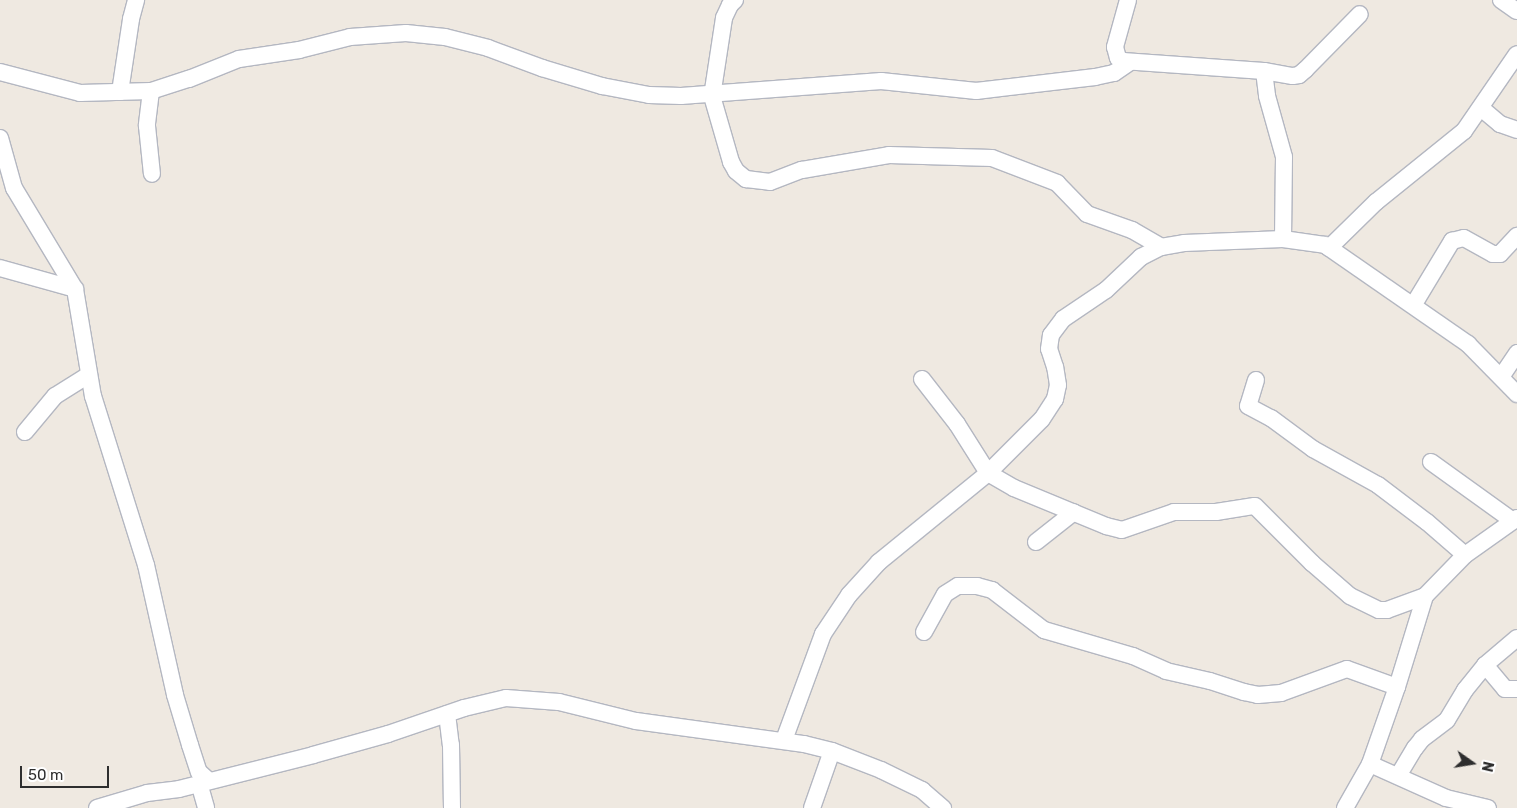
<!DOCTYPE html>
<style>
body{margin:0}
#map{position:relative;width:1517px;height:808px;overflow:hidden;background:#efe9e1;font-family:Rubik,sans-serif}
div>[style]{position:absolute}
.roads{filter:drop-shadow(1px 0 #b4b7c1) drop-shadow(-1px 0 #b4b7c1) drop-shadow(0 1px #b4b7c1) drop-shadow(0 -1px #b4b7c1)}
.minor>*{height:16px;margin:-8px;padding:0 8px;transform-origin:8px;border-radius:8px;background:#fff}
span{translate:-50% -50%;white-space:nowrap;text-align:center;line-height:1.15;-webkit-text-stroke:4.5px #fff;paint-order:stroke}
.north{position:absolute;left:1447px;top:738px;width:50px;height:50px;-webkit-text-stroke:4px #fff;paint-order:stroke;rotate:103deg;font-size:14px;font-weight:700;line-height:20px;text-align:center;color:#2e2e2e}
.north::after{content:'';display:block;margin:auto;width:18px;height:22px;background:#2e2e2e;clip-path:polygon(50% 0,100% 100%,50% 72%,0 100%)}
.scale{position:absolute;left:20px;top:766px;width:89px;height:22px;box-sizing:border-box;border:2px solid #2e2e2e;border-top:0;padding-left:6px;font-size:15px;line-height:18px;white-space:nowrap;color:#2e2e2e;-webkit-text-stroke:4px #fff;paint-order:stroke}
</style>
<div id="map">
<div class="roads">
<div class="minor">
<div style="left:735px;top:0;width:7px;rotate:135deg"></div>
<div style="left:730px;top:5px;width:14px;rotate:115deg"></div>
<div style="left:724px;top:18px;width:79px;rotate:98.7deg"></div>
<div style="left:712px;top:96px;width:69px;rotate:73.9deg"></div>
<div style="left:731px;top:162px;width:10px;rotate:61deg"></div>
<div style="left:736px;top:171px;width:13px;rotate:39deg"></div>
<div style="left:746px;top:179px;width:24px;rotate:7deg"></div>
<div style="left:770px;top:182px;width:34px;rotate:-21deg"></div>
<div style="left:802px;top:170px;width:88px;rotate:-9.8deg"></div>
<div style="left:889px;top:155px;width:103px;rotate:1.7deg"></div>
<div style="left:992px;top:158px;width:70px;rotate:21deg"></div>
<div style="left:1057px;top:183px;width:43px;rotate:45.9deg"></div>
<div style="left:1087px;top:214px;width:48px;rotate:19.6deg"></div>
<div style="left:1132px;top:230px;width:34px;rotate:30deg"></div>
<div style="left:1128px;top:0;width:49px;rotate:105.5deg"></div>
<div style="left:1115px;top:47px;width:11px;rotate:75deg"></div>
<div style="left:1118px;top:58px;width:6px;rotate:31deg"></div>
<div style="left:1123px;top:61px;width:141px;rotate:4.1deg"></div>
<div style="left:1264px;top:71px;width:29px;rotate:10deg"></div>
<div style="left:1293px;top:76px;width:6px;rotate:-9deg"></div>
<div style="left:1299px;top:75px;width:8px;rotate:-40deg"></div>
<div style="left:1305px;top:70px;width:78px;rotate:-45.5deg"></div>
<div style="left:1501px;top:0;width:19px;rotate:35deg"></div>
<div style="left:1264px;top:71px;width:25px;rotate:83deg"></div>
<div style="left:1267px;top:96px;width:63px;rotate:74.4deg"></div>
<div style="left:1284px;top:157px;width:82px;rotate:90.7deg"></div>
<div style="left:0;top:72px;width:83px;rotate:14.7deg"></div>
<div style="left:80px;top:93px;width:71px;rotate:-1.6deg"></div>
<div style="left:151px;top:91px;width:40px;rotate:-18deg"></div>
<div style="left:189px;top:79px;width:54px;rotate:-21.8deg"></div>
<div style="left:239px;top:59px;width:61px;rotate:-8.5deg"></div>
<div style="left:299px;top:50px;width:53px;rotate:-14.3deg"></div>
<div style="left:350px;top:37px;width:56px;rotate:-4.1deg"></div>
<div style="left:406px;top:33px;width:39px;rotate:6deg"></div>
<div style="left:445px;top:37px;width:44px;rotate:14.3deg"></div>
<div style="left:488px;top:48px;width:58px;rotate:20.3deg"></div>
<div style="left:542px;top:68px;width:63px;rotate:16.7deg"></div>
<div style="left:602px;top:86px;width:48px;rotate:10.8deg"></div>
<div style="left:649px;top:95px;width:32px;rotate:2deg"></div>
<div style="left:681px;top:96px;width:201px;rotate:-4.3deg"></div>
<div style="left:881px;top:81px;width:96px;rotate:6deg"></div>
<div style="left:976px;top:91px;width:120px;rotate:-6.7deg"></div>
<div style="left:1095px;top:77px;width:19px;rotate:-12deg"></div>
<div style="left:1114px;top:73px;width:18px;rotate:-34deg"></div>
<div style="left:151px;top:91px;width:35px;rotate:97deg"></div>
<div style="left:147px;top:126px;width:48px;rotate:84.1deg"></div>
<div style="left:120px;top:92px;width:74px;rotate:-81.4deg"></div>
<div style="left:131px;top:19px;width:20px;rotate:-75deg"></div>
<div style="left:1481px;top:108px;width:25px;rotate:40deg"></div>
<div style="left:1500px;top:124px;width:18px;rotate:19deg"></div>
<div style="left:0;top:138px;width:52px;rotate:74.4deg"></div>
<div style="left:14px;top:188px;width:118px;rotate:58.9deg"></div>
<div style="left:75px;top:289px;width:109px;rotate:80.5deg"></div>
<div style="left:93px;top:396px;width:177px;rotate:72.6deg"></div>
<div style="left:146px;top:565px;width:133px;rotate:77.4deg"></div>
<div style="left:175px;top:695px;width:52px;rotate:73.3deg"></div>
<div style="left:190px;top:745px;width:28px;rotate:72deg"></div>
<div style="left:199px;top:772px;width:12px;rotate:42deg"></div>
<div style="left:1329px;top:248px;width:66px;rotate:-44.4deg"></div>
<div style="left:1376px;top:202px;width:113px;rotate:-38.9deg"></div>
<div style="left:1464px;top:131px;width:93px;rotate:-55.5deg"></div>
<div style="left:0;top:268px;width:78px;rotate:15.6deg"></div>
<div style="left:1414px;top:304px;width:74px;rotate:-58.9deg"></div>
<div style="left:1452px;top:241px;width:12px;rotate:-14deg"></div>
<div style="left:1464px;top:238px;width:33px;rotate:29deg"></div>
<div style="left:1493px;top:254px;width:7px"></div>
<div style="left:1500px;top:254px;width:25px;rotate:-47deg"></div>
<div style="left:1501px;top:377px;width:29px;rotate:-56deg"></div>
<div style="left:922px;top:379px;width:57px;rotate:52.1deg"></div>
<div style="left:957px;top:424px;width:58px;rotate:57.7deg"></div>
<div style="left:988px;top:473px;width:30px;rotate:30deg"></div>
<div style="left:1014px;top:488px;width:100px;rotate:22.4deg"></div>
<div style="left:1106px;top:526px;width:16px;rotate:14deg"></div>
<div style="left:1122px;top:530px;width:55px;rotate:-19.1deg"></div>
<div style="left:1174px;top:512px;width:42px"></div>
<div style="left:1216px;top:512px;width:39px;rotate:-9deg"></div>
<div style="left:1255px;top:506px;width:81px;rotate:45deg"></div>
<div style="left:1312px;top:563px;width:50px;rotate:41deg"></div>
<div style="left:1350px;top:596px;width:32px;rotate:26deg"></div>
<div style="left:1379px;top:610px;width:8px"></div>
<div style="left:1387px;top:610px;width:40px;rotate:-20.2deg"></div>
<div style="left:1256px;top:380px;width:27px;rotate:107deg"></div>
<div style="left:1248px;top:406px;width:26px;rotate:28deg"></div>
<div style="left:1271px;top:418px;width:52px;rotate:36.4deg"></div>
<div style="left:1313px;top:449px;width:74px;rotate:29deg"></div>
<div style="left:1378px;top:485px;width:61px;rotate:37.1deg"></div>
<div style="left:1427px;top:522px;width:50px;rotate:41deg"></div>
<div style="left:25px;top:432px;width:47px;rotate:-50.2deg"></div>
<div style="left:55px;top:396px;width:39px;rotate:-32deg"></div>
<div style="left:1431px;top:462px;width:101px;rotate:35.7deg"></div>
<div style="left:1036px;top:542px;width:48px;rotate:-38.3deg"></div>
<div style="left:924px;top:632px;width:43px;rotate:-61.1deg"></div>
<div style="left:945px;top:594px;width:15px;rotate:-32deg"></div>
<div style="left:958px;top:586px;width:19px"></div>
<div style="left:977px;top:586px;width:16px;rotate:15deg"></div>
<div style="left:992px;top:590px;width:66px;rotate:37.6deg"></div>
<div style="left:1044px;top:630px;width:93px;rotate:16.3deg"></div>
<div style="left:1133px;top:656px;width:36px;rotate:24deg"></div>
<div style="left:1166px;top:671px;width:45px;rotate:12.8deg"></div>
<div style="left:1210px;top:681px;width:36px;rotate:18deg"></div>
<div style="left:1244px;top:692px;width:14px;rotate:12deg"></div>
<div style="left:1258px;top:695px;width:23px;rotate:-5deg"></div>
<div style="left:1281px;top:693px;width:70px;rotate:-20deg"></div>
<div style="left:1347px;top:669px;width:53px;rotate:19.8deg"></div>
<div style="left:1485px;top:665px;width:31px;rotate:50deg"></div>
<div style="left:1505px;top:689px;width:12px"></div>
<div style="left:447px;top:714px;width:31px;rotate:83deg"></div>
<div style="left:451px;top:745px;width:63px;rotate:89.1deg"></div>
<div style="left:784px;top:740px;width:113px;rotate:-69.8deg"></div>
<div style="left:823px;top:634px;width:47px;rotate:-56.3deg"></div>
<div style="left:849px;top:595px;width:45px;rotate:-47.7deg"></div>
<div style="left:879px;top:562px;width:141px;rotate:-39.2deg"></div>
<div style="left:988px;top:473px;width:76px;rotate:-45deg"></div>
<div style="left:1042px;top:419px;width:24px;rotate:-57deg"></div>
<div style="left:1055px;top:399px;width:14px;rotate:-78deg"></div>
<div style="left:1058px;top:385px;width:18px;rotate:-99deg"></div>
<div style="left:1055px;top:367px;width:19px;rotate:-108deg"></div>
<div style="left:1049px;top:349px;width:14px;rotate:-82deg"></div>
<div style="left:1051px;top:335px;width:20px;rotate:-53deg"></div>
<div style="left:1063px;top:319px;width:52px;rotate:-34deg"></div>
<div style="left:1106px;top:290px;width:48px;rotate:-43.3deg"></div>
<div style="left:1141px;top:257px;width:22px;rotate:-27deg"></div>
<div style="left:1161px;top:247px;width:23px;rotate:-10deg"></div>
<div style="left:1184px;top:243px;width:99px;rotate:-2.3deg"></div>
<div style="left:1283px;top:239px;width:42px;rotate:8.1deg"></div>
<div style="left:1325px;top:245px;width:174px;rotate:34.7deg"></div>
<div style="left:1468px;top:344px;width:70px;rotate:45.6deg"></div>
<div style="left:1370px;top:764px;width:83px;rotate:24.1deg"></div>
<div style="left:1446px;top:798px;width:43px;rotate:13.4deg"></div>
<div style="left:1398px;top:776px;width:33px;rotate:-59deg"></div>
<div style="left:1415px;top:748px;width:11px;rotate:-52deg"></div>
<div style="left:1422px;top:739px;width:31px;rotate:-37deg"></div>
<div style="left:1447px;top:720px;width:35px;rotate:-59deg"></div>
<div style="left:1465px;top:690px;width:32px;rotate:-51deg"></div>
<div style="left:1485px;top:665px;width:42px;rotate:-40.2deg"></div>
<div style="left:199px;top:783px;width:26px;rotate:74deg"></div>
<div style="left:97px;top:808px;width:52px;rotate:-16.7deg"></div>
<div style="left:147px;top:793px;width:32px;rotate:-7deg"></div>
<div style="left:179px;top:789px;width:138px;rotate:-14.2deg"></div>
<div style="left:313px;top:755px;width:78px;rotate:-15.6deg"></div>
<div style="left:388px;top:734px;width:80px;rotate:-18.9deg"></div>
<div style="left:464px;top:708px;width:43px;rotate:-13.4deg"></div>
<div style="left:506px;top:698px;width:53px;rotate:4.3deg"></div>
<div style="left:559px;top:702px;width:79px;rotate:13.9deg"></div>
<div style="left:636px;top:721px;width:170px;rotate:7.8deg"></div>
<div style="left:804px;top:744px;width:29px;rotate:14deg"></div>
<div style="left:832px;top:751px;width:53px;rotate:21.2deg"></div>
<div style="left:881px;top:770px;width:46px;rotate:26deg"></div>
<div style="left:922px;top:790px;width:28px;rotate:41deg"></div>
<div style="left:812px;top:808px;width:60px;rotate:-70.7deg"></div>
<div style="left:1345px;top:808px;width:51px;rotate:-60.4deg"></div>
<div style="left:1370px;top:764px;width:82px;rotate:-70.7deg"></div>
<div style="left:1397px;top:687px;width:95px;rotate:-72.9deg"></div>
<div style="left:1425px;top:596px;width:57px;rotate:-45.7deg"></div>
<div style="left:1465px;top:555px;width:64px;rotate:-35.4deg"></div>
</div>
</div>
<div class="north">N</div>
<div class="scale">50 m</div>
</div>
